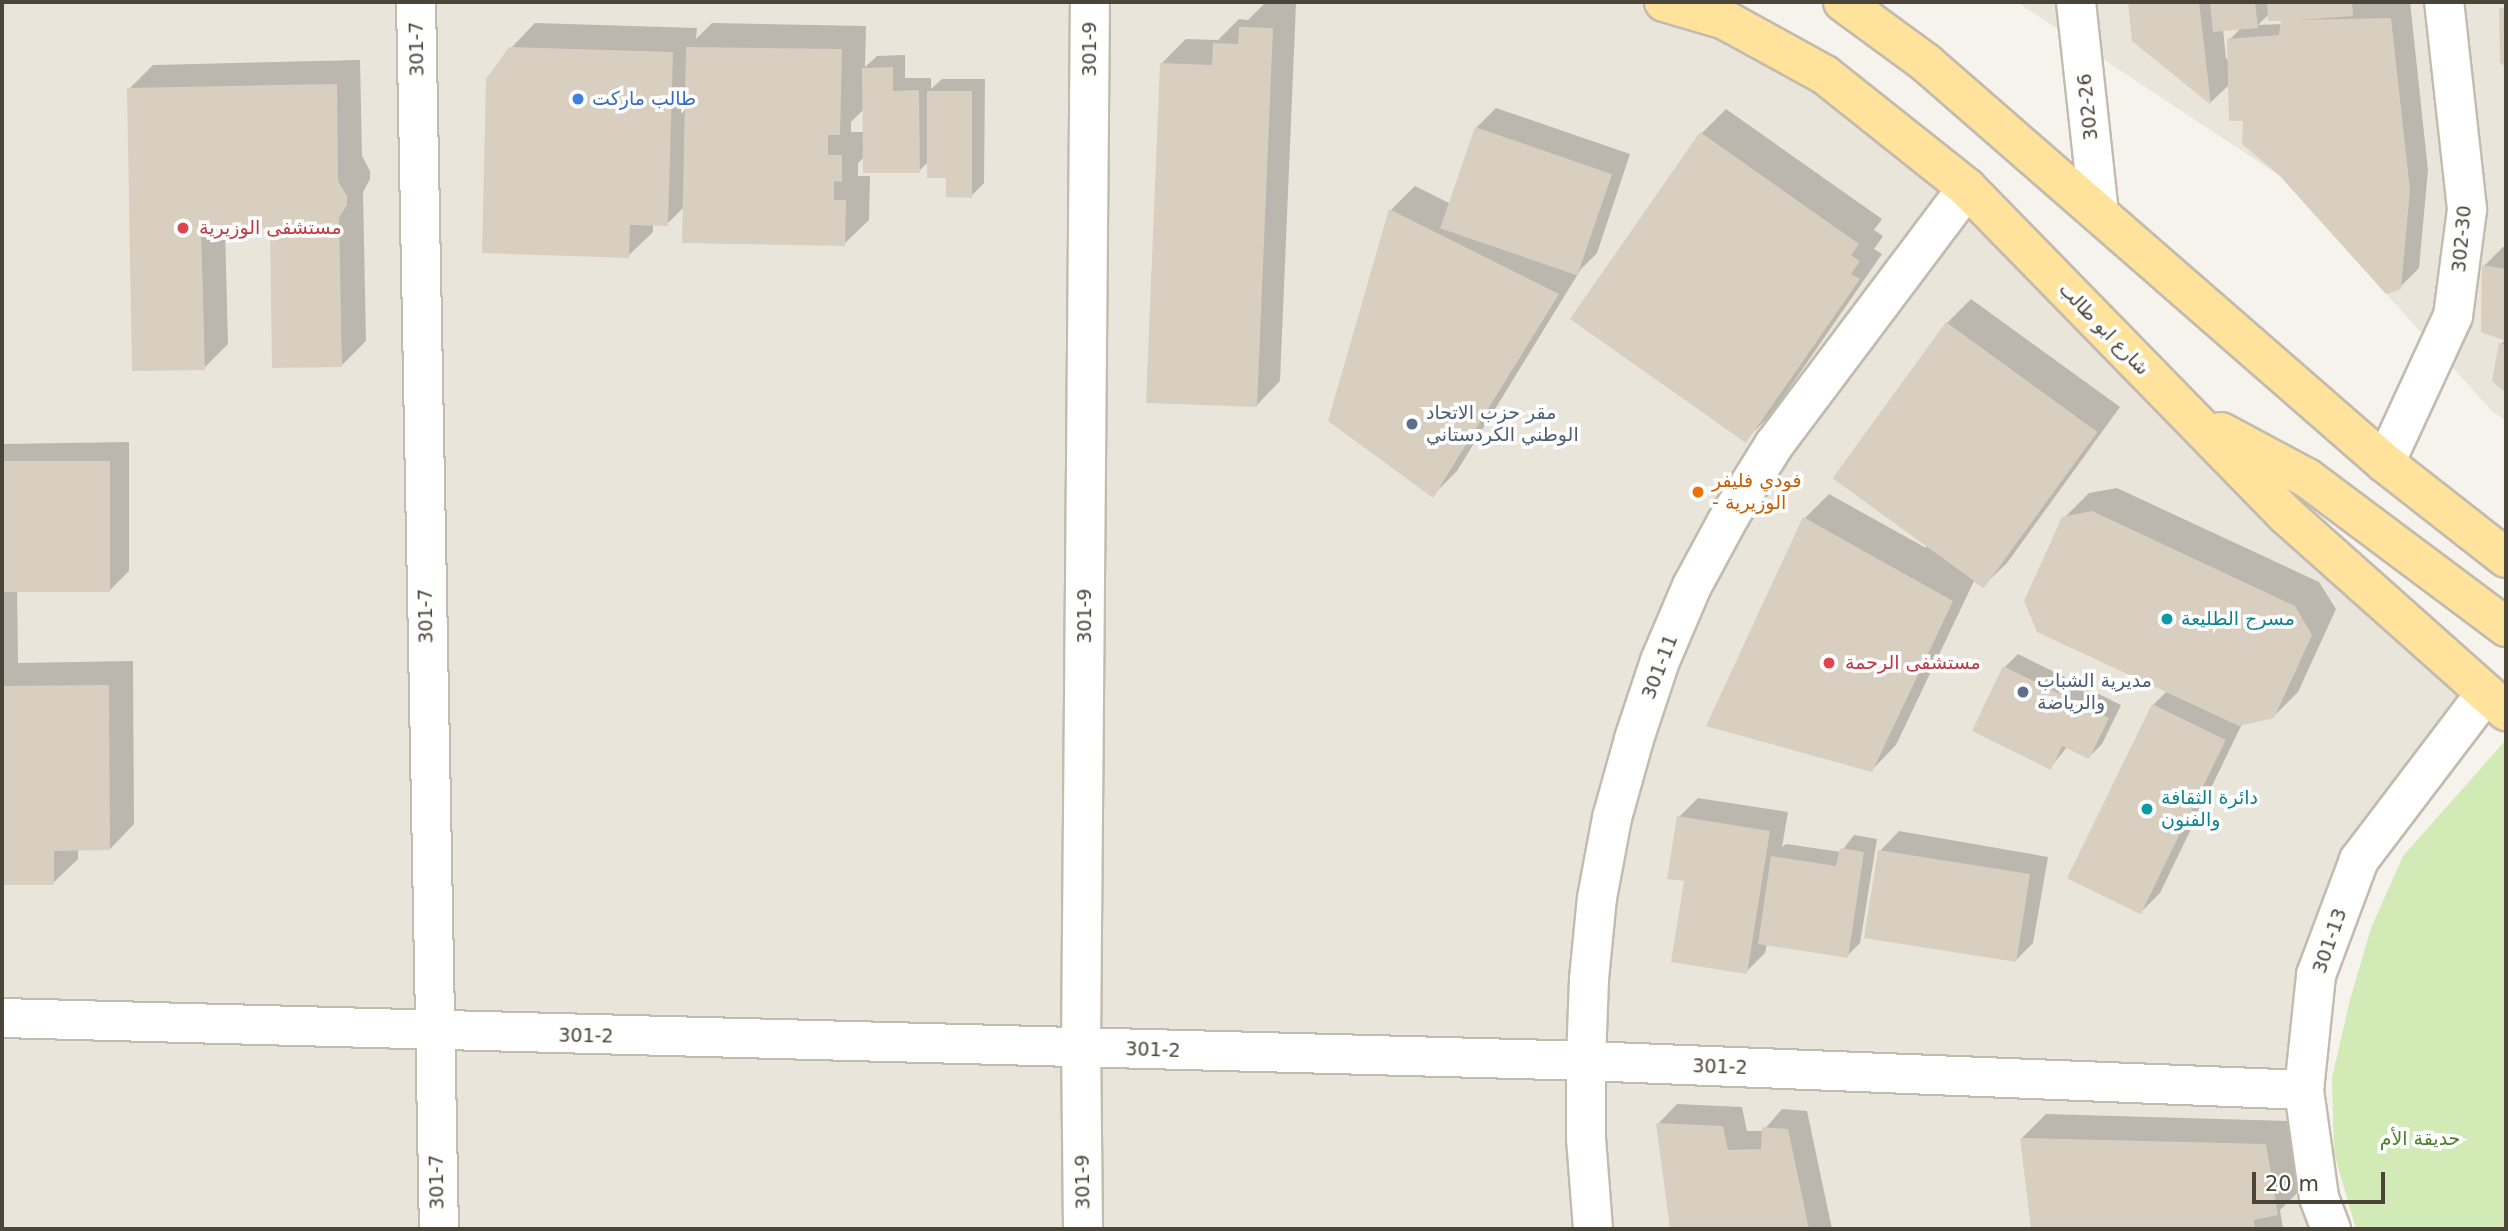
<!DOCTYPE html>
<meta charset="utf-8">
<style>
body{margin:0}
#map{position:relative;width:2508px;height:1231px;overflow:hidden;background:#f6f3ec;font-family:"DejaVu Sans","Noto Sans Arabic",sans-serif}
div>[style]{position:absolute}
.residential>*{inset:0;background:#eae5da}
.green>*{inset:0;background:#d2eab5}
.shadow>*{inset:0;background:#0003}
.building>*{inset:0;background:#d8cfc1;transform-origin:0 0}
.roads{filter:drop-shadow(2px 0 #c2bbae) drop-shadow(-2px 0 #c2bbae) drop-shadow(0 2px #c2bbae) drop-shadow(0 -2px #c2bbae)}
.minor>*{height:38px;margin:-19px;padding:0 19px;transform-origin:19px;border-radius:19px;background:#fff}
.major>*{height:38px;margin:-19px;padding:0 19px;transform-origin:19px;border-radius:19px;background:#ffe39c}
.dots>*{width:19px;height:19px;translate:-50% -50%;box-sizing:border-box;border:4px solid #fff;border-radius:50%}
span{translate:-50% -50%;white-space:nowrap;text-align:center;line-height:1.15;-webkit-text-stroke:7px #fff;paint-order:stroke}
.street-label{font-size:19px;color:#4b4439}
.shop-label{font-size:19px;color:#366cbe}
.left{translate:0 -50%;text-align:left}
.health-label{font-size:19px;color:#be3a42}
.service-label{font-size:19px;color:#4e5e75}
.food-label{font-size:19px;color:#c56008}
.culture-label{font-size:19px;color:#0d838f}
.park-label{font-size:19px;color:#4a7f2a}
.frame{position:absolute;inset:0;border:4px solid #4b4439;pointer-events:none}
.scale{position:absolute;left:2252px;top:1172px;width:133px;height:32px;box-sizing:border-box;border:4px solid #4b4439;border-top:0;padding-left:9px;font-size:21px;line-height:24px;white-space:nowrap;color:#4b4439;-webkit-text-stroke:5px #fff;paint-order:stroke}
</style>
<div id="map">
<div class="residential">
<div style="clip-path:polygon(2px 2px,1664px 2px,1825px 75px,2485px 694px,2359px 860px,2316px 975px,2331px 1229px,2px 1229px)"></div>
<div style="clip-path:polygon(2017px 2px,2506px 2px,2506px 421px,2492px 411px,2280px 176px)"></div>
</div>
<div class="green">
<div style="clip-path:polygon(2504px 742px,2506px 1229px,2356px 1229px,2334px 1153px,2332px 1078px,2350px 1000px,2371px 928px,2403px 856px)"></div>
</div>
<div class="shadow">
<div style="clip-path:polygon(evenodd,2130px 2px,2410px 2px,2428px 170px,2419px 268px,2400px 287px,2245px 120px,2230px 84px,2211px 102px,2134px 40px,2130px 2px,2269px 14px,2283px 21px,2283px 24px,2258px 25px,2269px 14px,2130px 2px,2241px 28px,2229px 40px,2229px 59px,2226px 59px,2223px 29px,2241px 28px)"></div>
<div style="clip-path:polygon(1265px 3px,1296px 4px,1280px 381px,1256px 406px,1161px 64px,1186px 39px,1218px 40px,1239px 19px,1248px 20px)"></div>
<div style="clip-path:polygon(evenodd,535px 23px,697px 28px,696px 39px,712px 23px,866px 26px,865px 67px,877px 56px,905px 55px,905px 78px,931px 78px,931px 89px,942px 79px,985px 79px,984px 183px,971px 196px,928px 162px,919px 171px,865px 156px,858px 163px,858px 176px,870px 176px,869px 220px,844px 244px,685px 206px,667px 224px,653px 224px,653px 232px,628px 256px,511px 48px,535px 23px,864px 109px,864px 132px,851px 132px,851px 122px,864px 109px)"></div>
<div style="clip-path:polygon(360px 60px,362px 156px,370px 171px,370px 179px,363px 192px,366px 341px,342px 365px,271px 226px,225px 227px,228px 344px,204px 368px,129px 89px,153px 65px)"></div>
<div style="clip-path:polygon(1496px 108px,1630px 154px,1597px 253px,1581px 269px,1457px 471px,1433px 495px,1391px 210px,1415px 186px,1451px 204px,1477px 127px)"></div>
<div style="clip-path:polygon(1726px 109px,1882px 219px,1874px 230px,1883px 236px,1874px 249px,1882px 254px,1770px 416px,1745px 440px,1701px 134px)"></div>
<div style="clip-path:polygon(2503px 247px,2506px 247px,2506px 391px,2494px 381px,2501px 344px,2506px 339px,2484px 266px)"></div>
<div style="clip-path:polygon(1971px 299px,2120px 407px,2007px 563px,1982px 587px,1974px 581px,1896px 745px,1872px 770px,1805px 518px,1829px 494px,1926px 548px,1947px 323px)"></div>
<div style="clip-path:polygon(129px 442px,129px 571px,110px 590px,17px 585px,18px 663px,133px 661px,134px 824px,110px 849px,78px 849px,78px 859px,53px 883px,2px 883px,2px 444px)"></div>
<div style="clip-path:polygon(2117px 488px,2319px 582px,2336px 609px,2298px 692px,2273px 717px,2242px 724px,2160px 893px,2141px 912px,2153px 705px,2167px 691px,2064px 518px,2089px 493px)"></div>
<div style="clip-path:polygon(2018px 654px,2121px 705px,2102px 744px,2089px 757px,2067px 747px,2050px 768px,2005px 667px)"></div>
<div style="clip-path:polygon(1698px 798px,1788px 812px,1782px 847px,1786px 844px,1841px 852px,1854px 835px,1877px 839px,1860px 943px,1847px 956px,1767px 944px,1765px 953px,1746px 972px,1686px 880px,1679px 817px)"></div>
<div style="clip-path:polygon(1899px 831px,2048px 857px,2033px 943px,2014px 962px,1880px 851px)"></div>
<div style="clip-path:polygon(1677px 1104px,1742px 1107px,1747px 1131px,1763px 1131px,1782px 1109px,1807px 1111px,1832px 1229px,1672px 1229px,1658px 1124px)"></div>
<div style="clip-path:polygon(2046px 1114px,2290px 1121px,2301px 1189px,2280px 1210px,2283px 1229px,2032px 1229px,2022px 1138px)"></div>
</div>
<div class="building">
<div style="clip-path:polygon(2128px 2px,2199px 2px,2211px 105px,2132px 41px)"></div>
<div style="clip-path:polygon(2210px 2px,2255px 2px,2258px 28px,2213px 32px)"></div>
<div style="clip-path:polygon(2267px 2px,2352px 2px,2353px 16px,2299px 20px,2391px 18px,2410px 190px,2401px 289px,2386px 294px,2280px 176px,2242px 144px,2243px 121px,2229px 121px,2227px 39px,2279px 35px,2281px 21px,2268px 21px)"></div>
<div style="clip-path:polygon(2499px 8px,2506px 8px,2506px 67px,2500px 63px)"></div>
<div style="clip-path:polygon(1239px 27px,1273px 28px,1257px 407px,1146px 403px,1160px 63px,1212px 65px,1213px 43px,1238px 44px)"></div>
<div style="clip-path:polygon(509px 47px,673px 52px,668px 226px,630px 225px,629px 258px,482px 253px,486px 79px)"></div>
<div style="clip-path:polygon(686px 47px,842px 49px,840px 135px,828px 135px,828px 155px,842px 155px,842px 182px,834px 181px,834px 200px,846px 200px,845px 246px,682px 243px)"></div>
<div style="clip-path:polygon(893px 67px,893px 91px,919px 90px,920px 173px,863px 173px,862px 68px)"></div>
<div style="clip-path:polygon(337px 84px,338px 181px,347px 196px,347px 205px,339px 218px,342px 367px,272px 368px,270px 228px,201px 229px,205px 370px,132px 371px,127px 88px)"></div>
<div style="clip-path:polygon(927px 91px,972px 91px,972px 198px,946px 197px,946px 178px,927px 178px)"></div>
<div style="left:1475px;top:127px;width:145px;height:107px;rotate:19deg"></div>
<div style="clip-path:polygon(1700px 132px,1859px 244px,1851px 255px,1860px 261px,1851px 274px,1860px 279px,1746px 443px,1570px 319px)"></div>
<div style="clip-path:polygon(1389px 209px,1559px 294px,1433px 498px,1328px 421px)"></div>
<div style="clip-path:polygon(2482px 265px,2506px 269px,2506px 341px,2481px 332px)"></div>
<div style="left:1946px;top:322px;width:187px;height:193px;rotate:36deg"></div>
<div style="clip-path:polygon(2499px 343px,2506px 345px,2506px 393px,2492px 381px)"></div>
<div style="left:110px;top:461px;width:131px;height:108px;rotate:90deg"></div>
<div style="clip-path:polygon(2092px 511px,2295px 606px,2312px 635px,2274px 718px,2239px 726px,2037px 632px,2024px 601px,2062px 517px)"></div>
<div style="clip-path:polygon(1803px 517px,1953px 601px,1872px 772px,1706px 726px)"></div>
<div style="clip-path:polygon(2003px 666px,2109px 718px,2089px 759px,2062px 746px,2051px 770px,1972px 731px)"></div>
<div style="clip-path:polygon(109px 685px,110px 850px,54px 851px,54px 885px,2px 885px,2px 686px)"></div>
<div style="left:2152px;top:704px;width:82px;height:194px;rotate:26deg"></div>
<div style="clip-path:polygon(1677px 816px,1770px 831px,1747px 974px,1671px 962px,1684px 881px,1667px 879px)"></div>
<div style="clip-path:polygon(1840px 848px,1864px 852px,1848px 958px,1758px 944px,1771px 856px,1836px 866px)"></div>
<div style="left:1878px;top:850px;width:154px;height:89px;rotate:9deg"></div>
<div style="clip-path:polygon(1656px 1123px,1723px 1126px,1728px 1150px,1761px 1149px,1762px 1127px,1788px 1129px,1809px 1229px,1670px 1229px)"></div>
<div style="clip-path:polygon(2020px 1138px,2266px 1144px,2278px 1215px,2254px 1220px,2255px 1229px,2031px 1229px)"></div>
</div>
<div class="roads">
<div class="minor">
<div style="left:416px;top:2px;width:1227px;rotate:88.93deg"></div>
<div style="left:2076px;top:2px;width:212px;rotate:83.8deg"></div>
<div style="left:2385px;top:463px;width:162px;rotate:-65.2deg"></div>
<div style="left:2453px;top:316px;width:108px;rotate:-82.5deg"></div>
<div style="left:2467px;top:209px;width:208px;rotate:-96.3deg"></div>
<div style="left:2px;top:1018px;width:1585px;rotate:1.55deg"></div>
<div style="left:1586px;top:1061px;width:719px;rotate:2.31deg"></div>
<div style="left:1083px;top:1229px;width:181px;rotate:-90.6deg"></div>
<div style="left:1081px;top:1048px;width:1046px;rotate:-89.51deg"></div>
<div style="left:1593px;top:1229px;width:91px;rotate:-94.4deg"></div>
<div style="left:1586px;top:1138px;width:77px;rotate:-90deg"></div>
<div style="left:1586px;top:1061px;width:82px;rotate:-87.9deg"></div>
<div style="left:1589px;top:979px;width:81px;rotate:-84.4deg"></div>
<div style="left:1597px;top:898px;width:81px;rotate:-79.4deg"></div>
<div style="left:1612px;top:818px;width:82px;rotate:-74.4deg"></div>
<div style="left:1634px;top:739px;width:82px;rotate:-71.6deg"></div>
<div style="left:1660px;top:661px;width:82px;rotate:-66.9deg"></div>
<div style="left:1692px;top:586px;width:82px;rotate:-61.6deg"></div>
<div style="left:1731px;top:514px;width:81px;rotate:-58.1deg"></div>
<div style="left:1774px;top:445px;width:321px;rotate:-53.1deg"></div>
<div style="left:2331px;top:1229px;width:34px;rotate:-111deg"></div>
<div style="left:2319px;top:1197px;width:108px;rotate:-98deg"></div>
<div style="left:2304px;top:1090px;width:116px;rotate:-84deg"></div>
<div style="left:2316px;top:975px;width:123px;rotate:-69.5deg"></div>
<div style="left:2359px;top:860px;width:208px;rotate:-52.8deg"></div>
</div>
<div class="major">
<div style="left:1664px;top:2px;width:64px;rotate:16.4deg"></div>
<div style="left:1725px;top:20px;width:114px;rotate:28.8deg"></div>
<div style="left:1825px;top:75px;width:181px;rotate:38.5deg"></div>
<div style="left:1967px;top:188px;width:457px;rotate:45.7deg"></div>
<div style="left:2286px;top:515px;width:295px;rotate:41.7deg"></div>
<div style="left:1843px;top:2px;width:102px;rotate:36.2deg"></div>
<div style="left:1925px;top:62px;width:610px;rotate:41.08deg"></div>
<div style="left:2385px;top:463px;width:154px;rotate:38.1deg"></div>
<div style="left:2221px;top:432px;width:98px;rotate:28.1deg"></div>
<div style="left:2307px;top:478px;width:249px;rotate:36.8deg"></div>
</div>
</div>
<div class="dots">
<div style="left:578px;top:99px;background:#3f7fe0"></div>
<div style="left:183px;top:228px;background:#e0444e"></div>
<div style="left:1412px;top:424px;background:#5c6f8a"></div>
<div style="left:1698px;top:492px;background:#e8710a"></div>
<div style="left:2167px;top:619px;background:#0f9aa8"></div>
<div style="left:1829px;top:663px;background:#e0444e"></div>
<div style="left:2023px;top:692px;background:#5c6f8a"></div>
<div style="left:2147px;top:809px;background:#0f9aa8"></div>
</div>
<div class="street-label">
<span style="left:417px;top:49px;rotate:-91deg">301-7</span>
<span style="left:1090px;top:49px;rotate:-90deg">301-9</span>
<span style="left:2088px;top:107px;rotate:-96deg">302-26</span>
<span style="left:2462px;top:239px;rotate:-85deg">302-30</span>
<span style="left:2104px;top:329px;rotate:46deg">شارع ابو طالب</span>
<span style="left:426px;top:616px;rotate:-91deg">301-7</span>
<span style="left:1085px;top:616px;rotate:-90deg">301-9</span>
<span style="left:1660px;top:667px;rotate:-69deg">301-11</span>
<span style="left:2330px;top:941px;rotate:-71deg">301-13</span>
<span style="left:586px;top:1036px;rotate:1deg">301-2</span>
<span style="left:1153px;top:1050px;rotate:2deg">301-2</span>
<span style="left:1720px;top:1067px;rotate:2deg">301-2</span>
<span style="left:437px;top:1182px;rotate:-91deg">301-7</span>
<span style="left:1083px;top:1182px;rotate:-91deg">301-9</span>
</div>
<div class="shop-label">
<span class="left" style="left:592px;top:99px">طالب ماركت</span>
</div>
<div class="health-label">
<span class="left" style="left:199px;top:228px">مستشفى الوزيرية</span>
<span class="left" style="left:1845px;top:663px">مستشفى الرحمة</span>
</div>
<div class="service-label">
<span class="left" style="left:1426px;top:424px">مقر حزب الاتحاد<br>الوطني الكردستاني</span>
<span class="left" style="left:2037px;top:692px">مديرية الشباب<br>والرياضة</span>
</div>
<div class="food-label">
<span class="left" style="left:1712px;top:492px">فودي فليفر<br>- الوزيرية</span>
</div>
<div class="culture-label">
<span class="left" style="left:2181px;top:619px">مسرح الطليعة</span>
<span class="left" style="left:2161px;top:809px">دائرة الثقافة<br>والفنون</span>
</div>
<div class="park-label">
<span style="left:2420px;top:1139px">حديقة الأم</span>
</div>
<div class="frame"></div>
<div class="scale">20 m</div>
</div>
